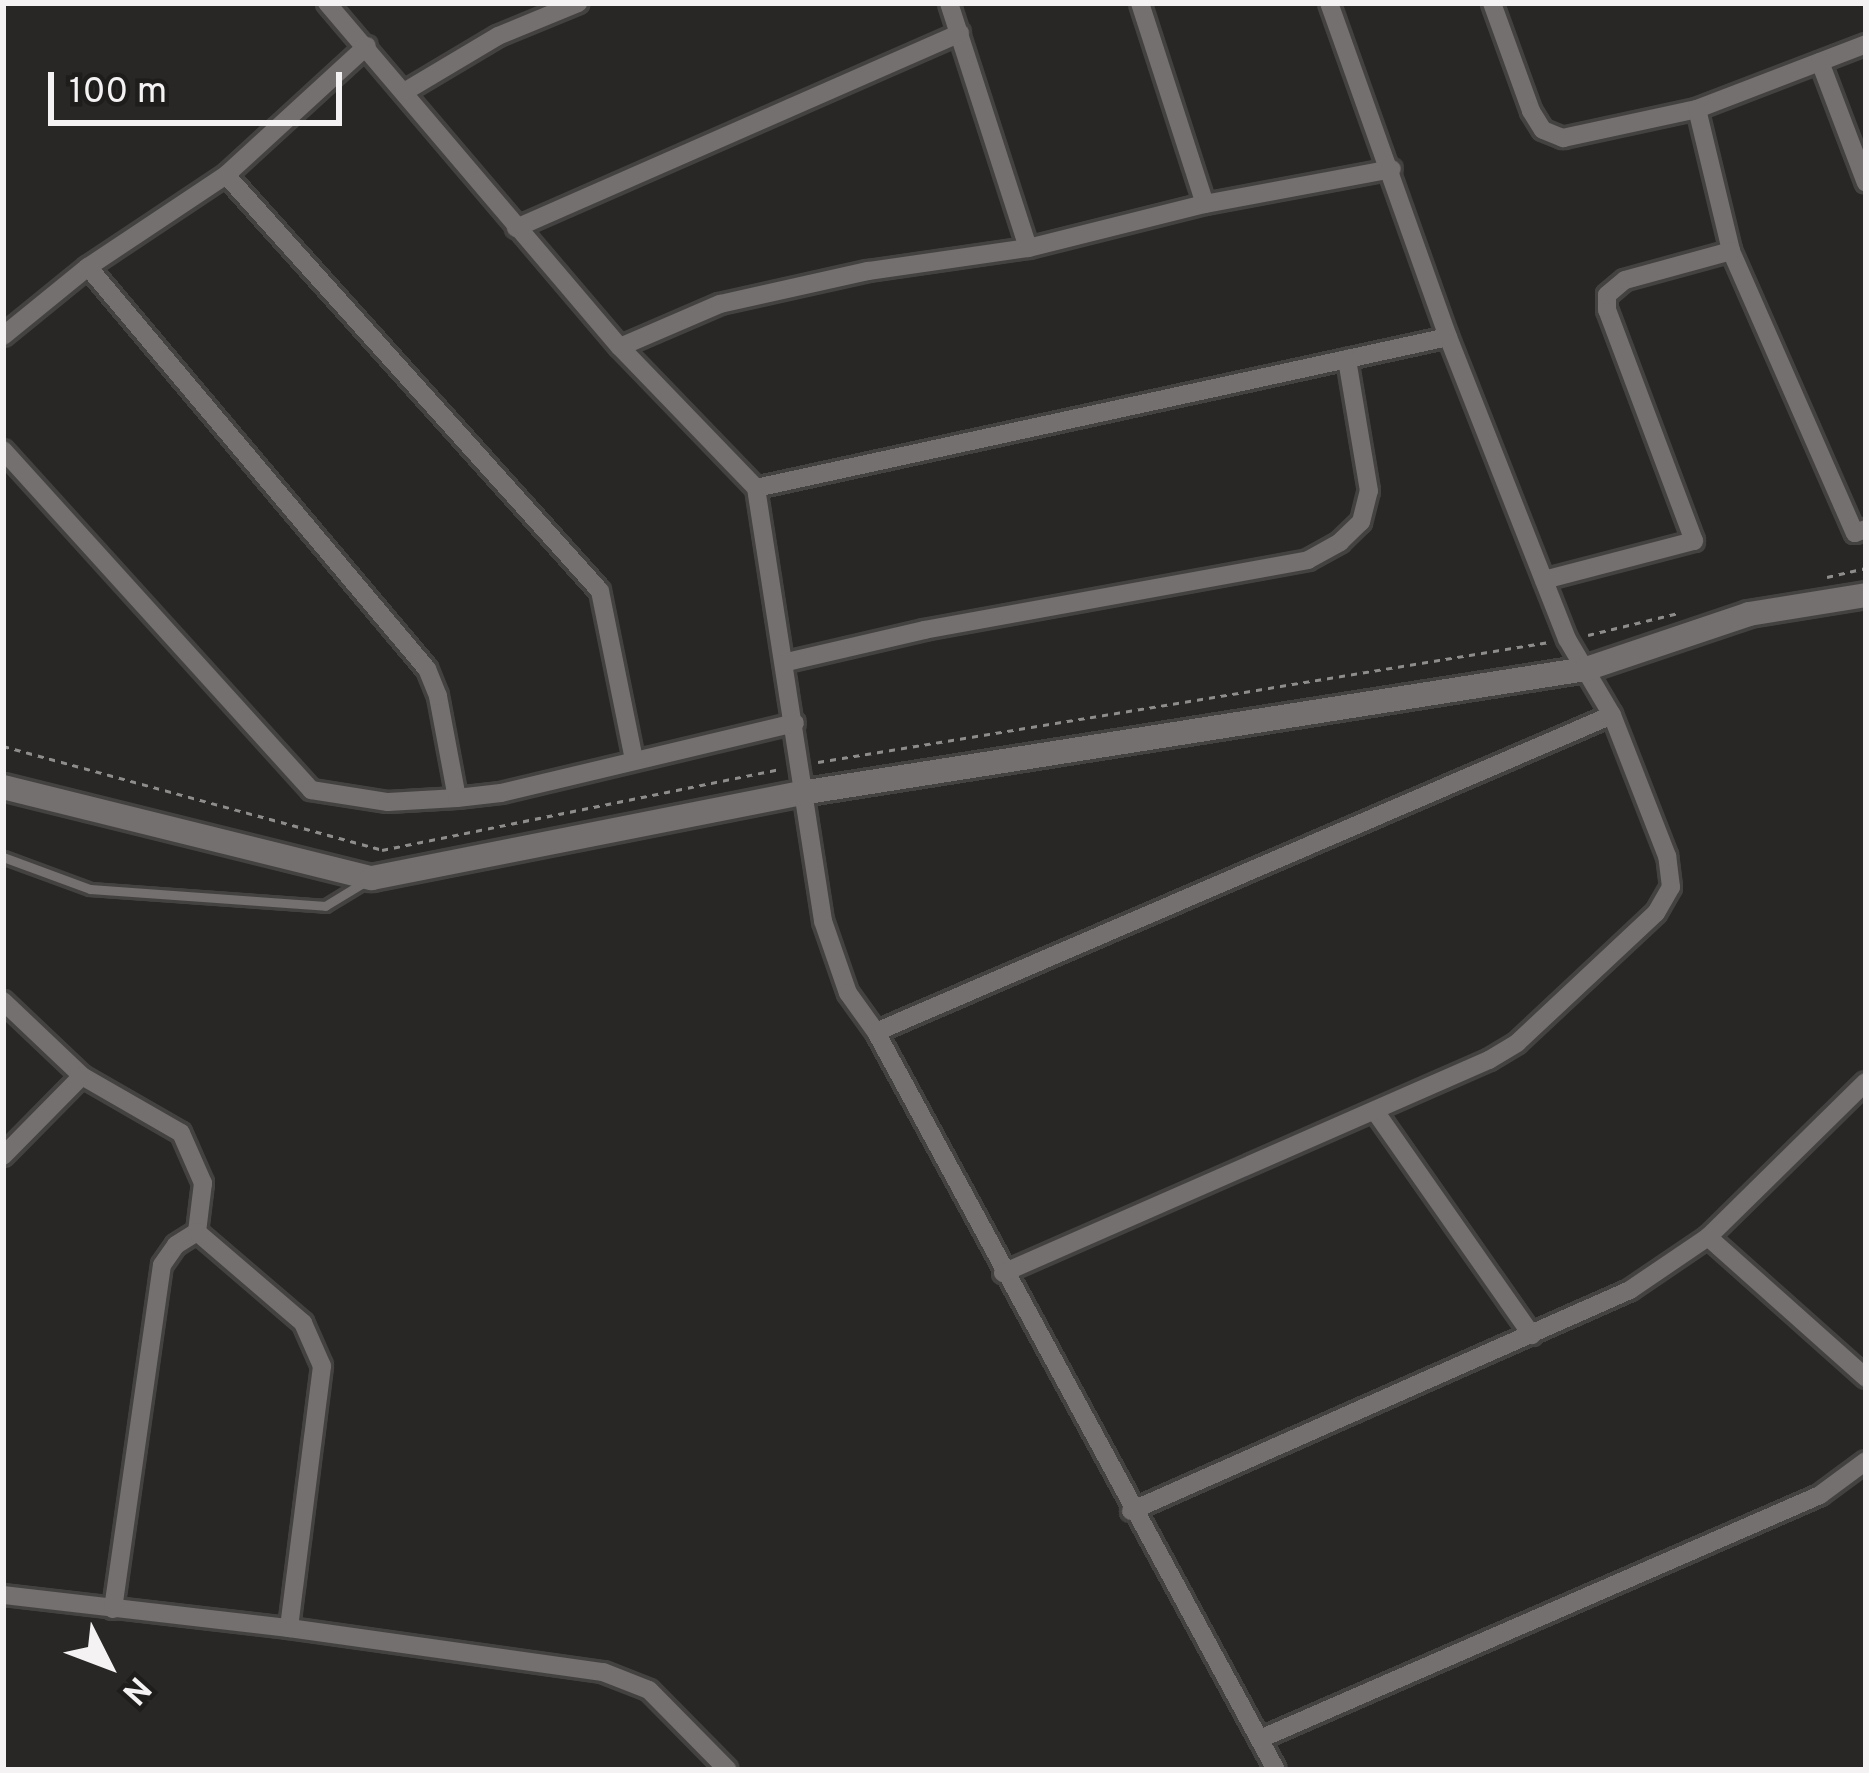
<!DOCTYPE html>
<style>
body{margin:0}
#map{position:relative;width:1869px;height:1773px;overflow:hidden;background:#292626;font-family:Overpass,sans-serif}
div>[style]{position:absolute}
.path>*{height:3px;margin-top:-1.5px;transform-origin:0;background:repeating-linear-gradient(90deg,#8f8c8c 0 6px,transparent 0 12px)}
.roads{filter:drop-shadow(3px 0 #444141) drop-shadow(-3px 0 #444141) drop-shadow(0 3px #444141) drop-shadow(0 -3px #444141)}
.service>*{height:9px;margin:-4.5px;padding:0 4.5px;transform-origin:4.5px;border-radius:4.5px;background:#747070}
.minor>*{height:18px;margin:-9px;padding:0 9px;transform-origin:9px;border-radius:9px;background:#747070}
.tertiary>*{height:24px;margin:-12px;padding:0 12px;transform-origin:12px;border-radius:12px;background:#747070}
span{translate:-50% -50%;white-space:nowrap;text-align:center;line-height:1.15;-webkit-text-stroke:9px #1f1d1c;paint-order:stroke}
.frame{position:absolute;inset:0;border:6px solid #f4f2f2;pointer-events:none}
.north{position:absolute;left:48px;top:1605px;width:120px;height:120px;-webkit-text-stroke:9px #1f1d1c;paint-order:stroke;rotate:132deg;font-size:33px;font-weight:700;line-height:48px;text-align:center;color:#f4f2f2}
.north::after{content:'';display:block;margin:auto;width:42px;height:54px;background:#f4f2f2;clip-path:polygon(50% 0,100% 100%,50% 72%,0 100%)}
.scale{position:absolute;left:48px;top:72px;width:294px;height:54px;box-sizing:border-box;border:6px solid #f4f2f2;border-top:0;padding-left:15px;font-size:36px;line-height:42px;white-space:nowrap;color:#f4f2f2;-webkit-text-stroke:9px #1f1d1c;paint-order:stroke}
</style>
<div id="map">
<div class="path">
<div style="left:1827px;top:577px;width:40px;rotate:-13deg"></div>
<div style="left:1588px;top:635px;width:93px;rotate:-13.7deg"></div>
<div style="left:3px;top:746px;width:393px;rotate:15.3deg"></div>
<div style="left:382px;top:850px;width:405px;rotate:-11.5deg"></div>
<div style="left:818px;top:762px;width:741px;rotate:-9.32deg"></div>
</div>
<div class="roads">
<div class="service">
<div style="left:3px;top:857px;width:93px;rotate:20.2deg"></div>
<div style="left:90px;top:889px;width:236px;rotate:4.1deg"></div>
<div style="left:325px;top:906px;width:44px;rotate:-31.2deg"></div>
</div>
<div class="minor">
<div style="left:327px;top:3px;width:452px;rotate:49.6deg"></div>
<div style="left:620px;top:347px;width:196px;rotate:46deg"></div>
<div style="left:756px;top:488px;width:438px;rotate:81.2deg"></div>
<div style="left:823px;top:921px;width:76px;rotate:70.9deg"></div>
<div style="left:848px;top:993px;width:48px;rotate:54.3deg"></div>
<div style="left:876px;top:1032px;width:839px;rotate:61.54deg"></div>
<div style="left:949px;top:3px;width:257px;rotate:72.1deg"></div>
<div style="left:1140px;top:3px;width:211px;rotate:72.1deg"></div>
<div style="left:1492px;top:3px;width:115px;rotate:70.1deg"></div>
<div style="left:1531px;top:111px;width:22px;rotate:58deg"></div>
<div style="left:1543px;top:130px;width:22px;rotate:22deg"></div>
<div style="left:1563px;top:138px;width:137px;rotate:-12.2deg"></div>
<div style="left:1697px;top:109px;width:181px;rotate:-21deg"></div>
<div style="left:1820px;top:62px;width:129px;rotate:69.2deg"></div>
<div style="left:404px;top:92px;width:109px;rotate:-30.8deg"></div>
<div style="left:498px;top:36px;width:87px;rotate:-22.4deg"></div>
<div style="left:1697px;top:109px;width:146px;rotate:76.5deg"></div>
<div style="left:1731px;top:251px;width:308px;rotate:66.3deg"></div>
<div style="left:1855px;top:533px;width:12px;rotate:-20deg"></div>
<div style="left:226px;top:175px;width:559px;rotate:48.04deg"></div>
<div style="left:600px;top:591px;width:171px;rotate:78.6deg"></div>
<div style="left:516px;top:228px;width:485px;rotate:-23.7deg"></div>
<div style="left:3px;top:336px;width:109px;rotate:-39.1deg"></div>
<div style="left:88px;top:267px;width:166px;rotate:-33.7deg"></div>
<div style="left:226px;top:175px;width:191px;rotate:-42.5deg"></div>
<div style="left:620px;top:347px;width:109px;rotate:-23.3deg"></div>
<div style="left:720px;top:304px;width:152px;rotate:-12.6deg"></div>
<div style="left:868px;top:271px;width:162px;rotate:-8.2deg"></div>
<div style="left:1028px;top:248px;width:182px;rotate:-14deg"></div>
<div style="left:1205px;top:204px;width:190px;rotate:-10.6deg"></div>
<div style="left:3px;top:450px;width:459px;rotate:47.8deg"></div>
<div style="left:311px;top:790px;width:78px;rotate:8.9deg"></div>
<div style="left:388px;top:802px;width:69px;rotate:-3.3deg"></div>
<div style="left:457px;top:798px;width:104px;rotate:-100.6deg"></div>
<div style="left:438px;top:696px;width:29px;rotate:-112deg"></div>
<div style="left:427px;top:669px;width:526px;rotate:-130.14deg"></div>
<div style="left:756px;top:488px;width:708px;rotate:-12.31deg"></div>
<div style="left:1544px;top:580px;width:155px;rotate:-14.6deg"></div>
<div style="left:1694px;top:541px;width:247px;rotate:-110.6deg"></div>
<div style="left:1607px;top:310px;width:15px;rotate:-90deg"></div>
<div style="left:1607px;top:295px;width:23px;rotate:-40deg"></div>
<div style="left:1625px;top:280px;width:110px;rotate:-15.3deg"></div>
<div style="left:787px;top:662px;width:141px;rotate:-13.1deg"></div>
<div style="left:924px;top:630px;width:390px;rotate:-10.3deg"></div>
<div style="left:1308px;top:560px;width:37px;rotate:-29deg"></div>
<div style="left:1340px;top:542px;width:29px;rotate:-44deg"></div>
<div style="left:1361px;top:522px;width:32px;rotate:-76deg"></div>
<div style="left:1369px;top:491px;width:134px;rotate:-99.5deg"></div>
<div style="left:457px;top:798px;width:44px;rotate:-6.5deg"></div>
<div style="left:501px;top:793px;width:302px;rotate:-13.4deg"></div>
<div style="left:3px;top:1001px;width:109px;rotate:43.5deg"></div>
<div style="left:876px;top:1032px;width:801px;rotate:-23.3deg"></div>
<div style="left:1377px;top:1114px;width:270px;rotate:55deg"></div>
<div style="left:3px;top:1156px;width:112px;rotate:-45.4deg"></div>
<div style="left:82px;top:1076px;width:114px;rotate:29.9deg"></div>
<div style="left:181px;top:1133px;width:55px;rotate:66.3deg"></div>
<div style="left:203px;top:1183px;width:49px;rotate:97deg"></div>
<div style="left:1708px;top:1237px;width:212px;rotate:41.7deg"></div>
<div style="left:1003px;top:1273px;width:531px;rotate:-23.67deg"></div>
<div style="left:1489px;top:1060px;width:33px;rotate:-31deg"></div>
<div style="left:1517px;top:1043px;width:190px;rotate:-43.1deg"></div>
<div style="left:1656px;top:913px;width:30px;rotate:-60deg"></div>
<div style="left:1671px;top:887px;width:31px;rotate:-97deg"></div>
<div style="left:1667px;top:856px;width:151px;rotate:-111.3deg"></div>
<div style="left:1612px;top:715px;width:88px;rotate:-120.6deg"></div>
<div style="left:1567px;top:639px;width:325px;rotate:-111.5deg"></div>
<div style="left:1448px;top:337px;width:355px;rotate:-109.6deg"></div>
<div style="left:1131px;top:1511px;width:546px;rotate:-23.89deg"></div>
<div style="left:1630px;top:1290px;width:94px;rotate:-34.2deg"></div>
<div style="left:1708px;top:1237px;width:221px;rotate:-44.5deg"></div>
<div style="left:3px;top:1595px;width:288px;rotate:6.6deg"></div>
<div style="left:289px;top:1628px;width:317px;rotate:8deg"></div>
<div style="left:603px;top:1672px;width:49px;rotate:21.4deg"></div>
<div style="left:649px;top:1690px;width:112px;rotate:45.4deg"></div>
<div style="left:113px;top:1609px;width:347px;rotate:-81.9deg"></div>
<div style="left:162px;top:1265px;width:24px;rotate:-55deg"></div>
<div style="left:176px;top:1245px;width:25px;rotate:-32deg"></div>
<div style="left:197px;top:1232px;width:140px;rotate:40.6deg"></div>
<div style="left:303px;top:1323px;width:47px;rotate:66.2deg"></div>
<div style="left:322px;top:1366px;width:264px;rotate:97.2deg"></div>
<div style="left:1260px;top:1739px;width:611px;rotate:-23.54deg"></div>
<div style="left:1820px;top:1495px;width:57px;rotate:-36.5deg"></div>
</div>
<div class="tertiary">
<div style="left:3px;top:787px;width:380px;rotate:13.9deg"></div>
<div style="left:372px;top:878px;width:437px;rotate:-11.2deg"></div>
<div style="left:801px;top:793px;width:795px;rotate:-8.98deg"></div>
<div style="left:1586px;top:669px;width:172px;rotate:-18.6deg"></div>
<div style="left:1749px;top:614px;width:119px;rotate:-9.2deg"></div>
</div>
</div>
<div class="frame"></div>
<div class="north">N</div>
<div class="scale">100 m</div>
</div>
